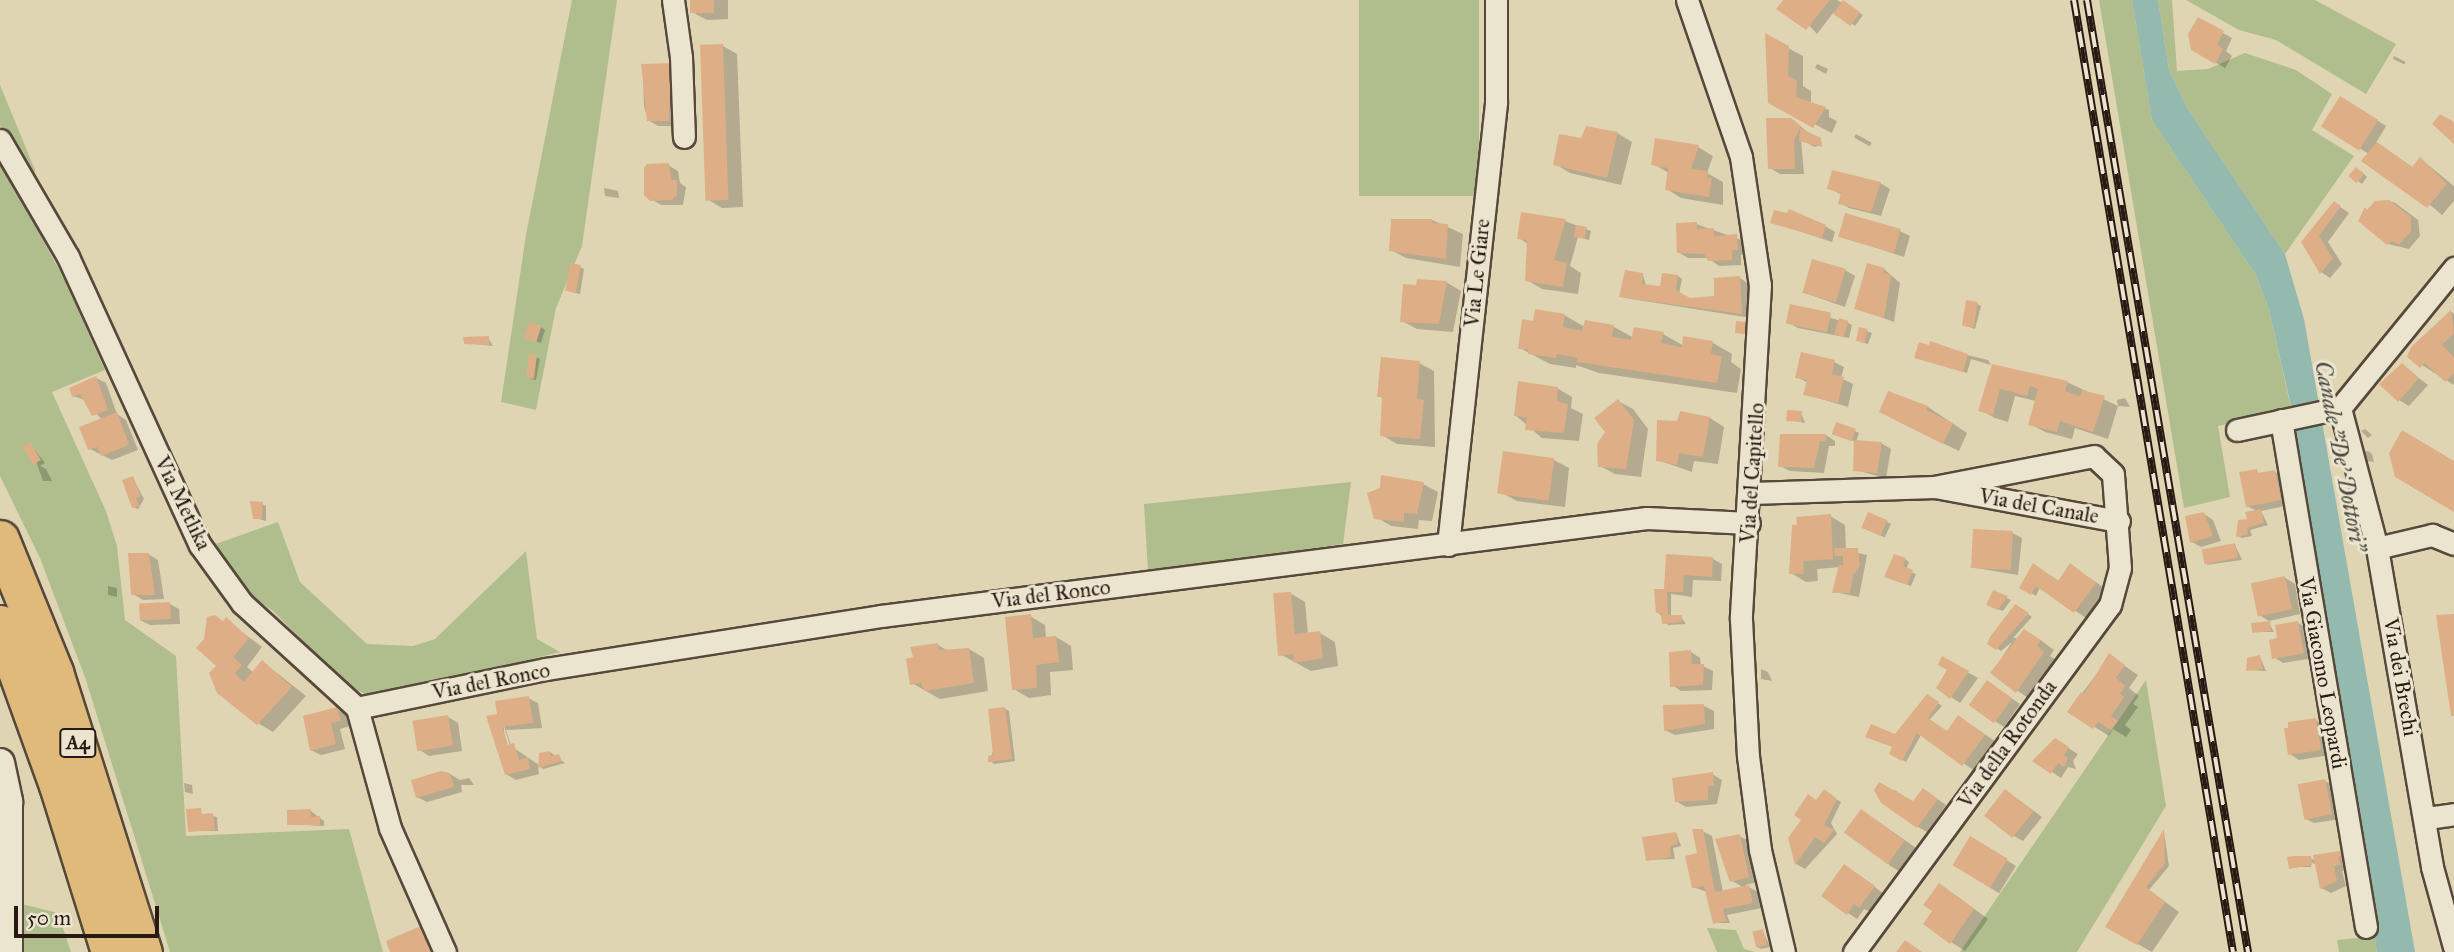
<!DOCTYPE html>
<style>
body{margin:0}
#map{position:relative;width:2454px;height:952px;overflow:hidden;background:#e0d5b3;font-family:"IM FELL Great Primer",serif}
div>[style]{position:absolute}
.green>*{inset:0;background:#b0be8e;transform-origin:0 0}
.water>*{inset:0;background:#94b9ae}
.shadow>*{inset:0;background:#0003;transform-origin:0 0}
.building>*{inset:0;background:#deaf86;transform-origin:0 0}
.roads{filter:drop-shadow(2px 0 #56483b) drop-shadow(-2px 0 #56483b) drop-shadow(0 2px #56483b) drop-shadow(0 -2px #56483b)}
.street>*{height:21px;margin:-10.5px;padding:0 10.5px;transform-origin:10.5px;border-radius:10.5px;background:#ebe4ce}
.secondary>*{height:28px;margin:-14px;padding:0 14px;transform-origin:14px;border-radius:14px;background:#ebe4ce}
.highway>*{height:37px;margin:-18.5px;padding:0 18.5px;transform-origin:18.5px;border-radius:18.5px;background:#e0ba7a}
.rail>*{height:8px;margin-top:-4px;transform-origin:0;background:repeating-linear-gradient(90deg,#ebe4ce 0 16px,#281913 0 32px);box-sizing:border-box;border-block:2px solid #281913}
span{translate:-50% -50%;white-space:nowrap;text-align:center;line-height:1.15;-webkit-text-stroke:6px #ebe4ce;paint-order:stroke}
.shield-label span{padding:2px 5px;background:#ebe4ce;border:2px solid;border-radius:5px;-webkit-text-stroke-width:0}
.shield-label{font-size:19px;color:#281913;font-weight:700}
.street-label{font-size:21px;color:#281913}
.water-label{font-size:23px;color:#484942;font-style:italic}
.scale{position:absolute;left:14px;top:906px;width:145px;height:32px;box-sizing:border-box;border:4px solid #281913;border-top:0;padding-left:9px;font-size:21px;line-height:24px;white-space:nowrap;color:#281913;-webkit-text-stroke:5px #ebe4ce;paint-order:stroke}
</style>
<div id="map">
<div class="green">
<div style="clip-path:polygon(572px 0,617px 0,582px 246px,556px 308px,536px 410px,501px 402px,526px 235px)"></div>
<div style="left:1359px;top:0;width:120px;height:196px"></div>
<div style="clip-path:polygon(2099px 0,2132px 0,2152px 120px,2256px 275px,2269px 310px,2292px 412px,2218px 426px,2230px 497px,2184px 508px)"></div>
<div style="clip-path:polygon(2158px 0,2172px 0,2177px 71px,2208px 69px,2245px 53px,2296px 70px,2332px 94px,2312px 130px,2354px 156px,2285px 254px,2187px 108px,2169px 70px)"></div>
<div style="clip-path:polygon(2186px 0,2315px 0,2396px 44px,2366px 94px,2276px 40px,2239px 30px)"></div>
<div style="clip-path:polygon(0 85px,35px 170px,32px 181px,0 125px)"></div>
<div style="clip-path:polygon(0 161px,63px 277px,105px 370px,52px 392px,106px 511px,117px 546px,125px 620px,176px 656px,186px 836px,349px 829px,383px 952px,170px 952px,86px 680px,40px 558px,0 476px)"></div>
<div style="clip-path:polygon(2295px 429px,2377px 952px,2339px 952px,2337px 940px,2367px 937px,2288px 431px)"></div>
<div style="clip-path:polygon(1351px 482px,1343px 544px,1148px 572px,1144px 504px)"></div>
<div style="clip-path:polygon(278px 522px,300px 582px,367px 644px,413px 646px,435px 639px,526px 551px,537px 639px,560px 652px,387px 695px,367px 695px,345px 684px,273px 611px,248px 595px,213px 545px)"></div>
<div style="clip-path:polygon(2146px 680px,2166px 806px,2077px 952px,1960px 952px)"></div>
<div style="clip-path:polygon(10px 901px,58px 913px,71px 952px,8px 952px)"></div>
<div style="clip-path:polygon(1707px 928px,1736px 930px,1744px 949px,1755px 952px,1717px 952px)"></div>
</div>
<div class="water">
<div style="clip-path:polygon(2132px 0,2158px 0,2169px 70px,2187px 108px,2285px 254px,2304px 319px,2415px 952px,2377px 952px,2294px 419px,2269px 310px,2256px 275px,2152px 120px)"></div>
</div>
<div class="shadow">
<div style="clip-path:polygon(692px 0,728px 0,728px 19px,707px 20px,692px 12px)"></div>
<div style="clip-path:polygon(1786px 0,1837px 0,1863px 15px,1855px 26px,1834px 12px,1817px 34px)"></div>
<div style="clip-path:polygon(2199px 20px,2232px 38px,2226px 51px,2232px 56px,2225px 68px,2193px 49px)"></div>
<div style="clip-path:polygon(723px 46px,737px 54px,743px 207px,722px 208px,707px 199px)"></div>
<div style="clip-path:polygon(1788px 48px,1803px 56px,1803px 86px,1811px 91px,1811px 103px,1829px 110px,1829px 117px,1837px 121px,1832px 133px,1770px 102px)"></div>
<div style="left:2394px;top:56px;width:13px;height:3px;rotate:27deg"></div>
<div style="clip-path:polygon(1817px 64px,1828px 69px,1826px 74px,1815px 68px)"></div>
<div style="clip-path:polygon(671px 65px,678px 126px,658px 126px,648px 120px,644px 106px,643px 66px)"></div>
<div style="clip-path:polygon(2340px 98px,2386px 126px,2376px 143px,2414px 168px,2421px 159px,2454px 186px,2454px 201px,2442px 215px,2369px 154px,2323px 126px)"></div>
<div style="clip-path:polygon(1800px 126px,1822px 144px,1815px 147px,1801px 140px,1804px 174px,1780px 174px,1770px 168px)"></div>
<div style="clip-path:polygon(1617px 133px,1632px 142px,1621px 185px,1570px 173px,1555px 164px,1582px 140px)"></div>
<div style="left:1856px;top:134px;width:18px;height:4px;rotate:29deg"></div>
<div style="clip-path:polygon(1656px 140px,1698px 147px,1713px 156px,1707px 173px,1723px 182px,1723px 205px,1681px 198px,1667px 189px,1669px 173px,1653px 164px)"></div>
<div style="clip-path:polygon(668px 165px,678px 171px,680px 183px,686px 187px,683px 205px,661px 205px,651px 199px)"></div>
<div style="clip-path:polygon(2361px 171px,2367px 177px,2362px 184px,2358px 181px)"></div>
<div style="clip-path:polygon(1880px 183px,1890px 189px,1881px 216px,1849px 208px,1840px 203px,1842px 195px,1829px 188px)"></div>
<div style="clip-path:polygon(604px 188px,618px 191px,619px 198px,605px 196px)"></div>
<div style="clip-path:polygon(2394px 202px,2418px 220px,2420px 236px,2409px 249px,2388px 244px,2360px 220px,2376px 203px)"></div>
<div style="clip-path:polygon(2334px 203px,2349px 213px,2328px 242px,2342px 264px,2330px 278px,2321px 272px,2303px 242px)"></div>
<div style="clip-path:polygon(1432px 220px,1463px 234px,1460px 267px,1406px 258px,1391px 250px)"></div>
<div style="clip-path:polygon(1565px 221px,1591px 231px,1589px 240px,1578px 237px,1570px 266px,1581px 273px,1578px 294px,1542px 289px,1527px 280px,1528px 244px,1519px 238px)"></div>
<div style="clip-path:polygon(1772px 222px,1825px 226px,1835px 232px,1832px 242px)"></div>
<div style="clip-path:polygon(1696px 224px,1747px 242px,1747px 254px,1741px 255px,1741px 265px,1719px 266px,1708px 258px,1688px 258px,1678px 252px)"></div>
<div style="clip-path:polygon(1900px 231px,1910px 236px,1904px 257px,1840px 236px)"></div>
<div style="clip-path:polygon(580px 267px,584px 269px,580px 294px,571px 292px,566px 290px)"></div>
<div style="clip-path:polygon(1884px 269px,1900px 283px,1894px 322px,1856px 308px)"></div>
<div style="clip-path:polygon(1845px 270px,1855px 276px,1845px 307px,1802px 292px)"></div>
<div style="clip-path:polygon(1626px 272px,1643px 275px,1646px 286px,1661px 288px,1678px 276px,1682px 279px,1679px 294px,1690px 300px,1715px 297px,1740px 278px,1749px 284px,1751px 318px,1625px 298px,1621px 296px)"></div>
<div style="clip-path:polygon(1446px 282px,1461px 291px,1453px 332px,1417px 329px,1402px 321px,1418px 286px)"></div>
<div style="clip-path:polygon(1977px 304px,1981px 306px,1975px 329px,1966px 326px)"></div>
<div style="clip-path:polygon(1791px 306px,1848px 323px,1852px 325px,1849px 338px,1798px 328px,1789px 323px)"></div>
<div style="clip-path:polygon(2452px 312px,2454px 314px,2454px 385px,2409px 357px)"></div>
<div style="clip-path:polygon(1564px 315px,1585px 327px,1586px 322px,1614px 327px,1634px 338px,1663px 334px,1684px 346px,1713px 343px,1732px 354px,1731px 362px,1741px 369px,1737px 393px,1599px 373px,1576px 365px,1576px 368px,1550px 364px,1520px 348px,1535px 323px)"></div>
<div style="clip-path:polygon(541px 327px,545px 330px,541px 343px,527px 338px)"></div>
<div style="clip-path:polygon(1860px 329px,1872px 333px,1868px 344px,1861px 342px)"></div>
<div style="clip-path:polygon(488px 337px,493px 346px,465px 343px)"></div>
<div style="clip-path:polygon(1967px 355px,1988px 360px,1991px 365px,1971px 359px,1967px 373px,1916px 357px)"></div>
<div style="clip-path:polygon(536px 357px,540px 359px,536px 380px,530px 379px)"></div>
<div style="clip-path:polygon(1834px 362px,1844px 367px,1841px 378px,1853px 384px,1848px 407px,1805px 394px,1808px 383px,1797px 377px)"></div>
<div style="clip-path:polygon(1419px 363px,1434px 371px,1435px 447px,1397px 444px,1382px 435px,1384px 399px,1379px 396px)"></div>
<div style="clip-path:polygon(2402px 365px,2428px 385px,2409px 406px,2399px 400px)"></div>
<div style="clip-path:polygon(1993px 366px,2067px 382px,2118px 406px,2117px 400px,2125px 398px,2130px 407px,2118px 406px,2108px 439px,2075px 428px,2072px 439px,2045px 432px,2030px 424px,2036px 401px,2015px 396px,2008px 422px,1995px 418px,1980px 410px)"></div>
<div style="clip-path:polygon(96px 378px,106px 383px,117px 414px,126px 420px,138px 450px,112px 460px,90px 449px,102px 420px,85px 400px,73px 396px)"></div>
<div style="clip-path:polygon(1557px 388px,1572px 397px,1571px 408px,1583px 414px,1579px 441px,1542px 438px,1515px 415px)"></div>
<div style="clip-path:polygon(1889px 393px,1928px 407px,1967px 433px,1959px 451px,1895px 420px)"></div>
<div style="clip-path:polygon(1618px 401px,1633px 409px,1648px 429px,1641px 477px,1615px 474px,1600px 466px)"></div>
<div style="clip-path:polygon(1801px 413px,1805px 423px,1789px 420px)"></div>
<div style="clip-path:polygon(1710px 418px,1724px 427px,1718px 464px,1694px 461px,1692px 472px,1658px 460px,1679px 423px)"></div>
<div style="clip-path:polygon(2365px 429px,2372px 435px,2368px 438px,2361px 431px)"></div>
<div style="clip-path:polygon(1855px 431px,1859px 433px,1856px 442px,1838px 435px)"></div>
<div style="clip-path:polygon(1826px 435px,1835px 441px,1835px 446px,1829px 446px,1824px 473px,1790px 471px,1780px 466px)"></div>
<div style="clip-path:polygon(1881px 443px,1891px 449px,1886px 478px,1855px 470px)"></div>
<div style="clip-path:polygon(30px 444px,45px 463px,40px 466px,46px 469px,52px 481px,43px 481px)"></div>
<div style="clip-path:polygon(2368px 451px,2372px 454px,2374px 462px,2366px 461px,2363px 452px)"></div>
<div style="clip-path:polygon(1554px 460px,1569px 468px,1565px 507px,1517px 501px,1502px 493px)"></div>
<div style="clip-path:polygon(2275px 472px,2285px 477px,2290px 505px,2261px 511px,2268px 525px,2250px 530px,2252px 536px,2242px 538px,2238px 536px,2257px 511px,2247px 506px,2241px 474px)"></div>
<div style="clip-path:polygon(133px 478px,144px 499px,138px 509px,133px 507px)"></div>
<div style="clip-path:polygon(1423px 484px,1438px 492px,1432px 521px,1419px 520px,1418px 529px,1391px 526px,1376px 517px)"></div>
<div style="clip-path:polygon(262px 504px,266px 506px,266px 521px,255px 518px)"></div>
<div style="left:1869px;top:514px;width:24px;height:15px;rotate:24deg"></div>
<div style="clip-path:polygon(2204px 514px,2213px 520px,2221px 541px,2201px 547px,2192px 542px)"></div>
<div style="clip-path:polygon(1830px 516px,1845px 525px,1846px 550px,1867px 555px,1859px 597px,1834px 592px,1840px 567px,1817px 569px,1818px 581px,1806px 582px,1791px 573px)"></div>
<div style="clip-path:polygon(2012px 533px,2022px 538px,2018px 575px,1970px 567px)"></div>
<div style="clip-path:polygon(2235px 545px,2242px 560px,2206px 565px)"></div>
<div style="clip-path:polygon(148px 554px,158px 560px,164px 599px,143px 600px,133px 594px)"></div>
<div style="clip-path:polygon(1668px 556px,1713px 559px,1722px 564px,1721px 581px,1693px 580px,1692px 597px,1671px 594px,1671px 617px,1681px 617px,1686px 624px,1668px 625px,1658px 612px,1665px 593px)"></div>
<div style="clip-path:polygon(1905px 559px,1909px 562px,1906px 570px,1916px 574px,1911px 586px,1891px 579px)"></div>
<div style="clip-path:polygon(2034px 565px,2059px 581px,2071px 565px,2110px 592px,2089px 620px,2040px 587px,2036px 596px,2022px 587px)"></div>
<div style="clip-path:polygon(2285px 578px,2295px 584px,2300px 614px,2269px 621px,2259px 615px)"></div>
<div style="clip-path:polygon(108px 586px,117px 588px,117px 597px,108px 595px)"></div>
<div style="clip-path:polygon(1994px 592px,2011px 600px,2003px 611px,1992px 607px)"></div>
<div style="clip-path:polygon(1290px 593px,1305px 602px,1308px 634px,1320px 633px,1335px 642px,1338px 666px,1311px 671px,1280px 654px)"></div>
<div style="clip-path:polygon(170px 604px,179px 609px,180px 624px,150px 625px,140px 620px)"></div>
<div style="clip-path:polygon(2016px 606px,2032px 617px,2013px 638px,2039px 639px,2054px 650px,2050px 656px,2058px 661px,2031px 700px,1992px 673px,2012px 642px,2001px 651px,1990px 644px)"></div>
<div style="clip-path:polygon(1030px 616px,1045px 625px,1046px 638px,1056px 637px,1071px 646px,1073px 670px,1050px 672px,1051px 695px,1029px 698px,1014px 689px)"></div>
<div style="clip-path:polygon(226px 620px,262px 647px,247px 667px,254px 673px,263px 662px,306px 696px,273px 732px,258px 723px,218px 666px)"></div>
<div style="clip-path:polygon(2269px 623px,2274px 632px,2253px 632px)"></div>
<div style="clip-path:polygon(2298px 623px,2308px 629px,2313px 658px,2283px 663px,2274px 657px,2279px 640px)"></div>
<div style="clip-path:polygon(938px 645px,948px 651px,969px 649px,984px 658px,988px 691px,940px 699px,912px 683px)"></div>
<div style="clip-path:polygon(1691px 652px,1700px 658px,1701px 665px,1713px 671px,1712px 690px,1681px 691px,1672px 685px)"></div>
<div style="clip-path:polygon(2110px 656px,2138px 675px,2129px 688px,2139px 696px,2133px 704px,2138px 707px,2125px 725px,2131px 730px,2126px 737px,2113px 729px,2109px 736px,2069px 711px)"></div>
<div style="clip-path:polygon(2260px 657px,2266px 671px,2248px 670px)"></div>
<div style="clip-path:polygon(1943px 659px,1978px 678px,1960px 703px,1951px 697px,1950px 670px)"></div>
<div style="clip-path:polygon(1761px 669px,1768px 672px,1772px 681px,1761px 679px)"></div>
<div style="clip-path:polygon(1997px 688px,2020px 704px,2004px 727px,1995px 721px)"></div>
<div style="clip-path:polygon(1928px 696px,1942px 706px,1929px 720px,1948px 732px,1973px 726px,1999px 744px,1978px 773px,1921px 735px,1906px 762px,1891px 753px,1895px 736px)"></div>
<div style="clip-path:polygon(evenodd,528px 698px,538px 703px,542px 728px,506px 730px,511px 746px,539px 765px,550px 752px,565px 763px,543px 769px,538px 765px,539px 774px,516px 780px,506px 774px,496px 716px,528px 698px,503px 722px,510px 746px,506px 746px,503px 722px)"></div>
<div style="clip-path:polygon(1704px 706px,1714px 711px,1714px 729px,1675px 735px,1665px 730px)"></div>
<div style="clip-path:polygon(337px 709px,347px 715px,350px 726px,340px 729px,345px 749px,321px 755px,311px 750px)"></div>
<div style="clip-path:polygon(1005px 709px,1009px 711px,1015px 761px,994px 764px,990px 761px)"></div>
<div style="clip-path:polygon(448px 717px,458px 723px,462px 751px,429px 756px,420px 750px)"></div>
<div style="clip-path:polygon(2315px 720px,2325px 725px,2330px 755px,2299px 760px,2290px 754px)"></div>
<div style="clip-path:polygon(2065px 746px,2078px 754px,2073px 761px,2076px 769px,2068px 767px,2061px 778px,2052px 772px)"></div>
<div style="clip-path:polygon(450px 774px,460px 780px,469px 778px,474px 785px,461px 785px,462px 792px,427px 802px,417px 797px)"></div>
<div style="clip-path:polygon(1712px 774px,1722px 780px,1717px 804px,1686px 807px,1676px 801px)"></div>
<div style="clip-path:polygon(2325px 781px,2334px 786px,2340px 819px,2314px 823px,2304px 818px)"></div>
<div style="clip-path:polygon(184px 783px,192px 785px,193px 794px,185px 792px)"></div>
<div style="clip-path:polygon(1893px 789px,1914px 803px,1932px 795px,1946px 805px,1927px 832px,1918px 827px)"></div>
<div style="clip-path:polygon(1824px 792px,1841px 802px,1831px 823px,1837px 834px,1805px 869px,1796px 864px,1790px 838px)"></div>
<div style="clip-path:polygon(2015px 797px,2042px 817px,2023px 841px,2014px 836px)"></div>
<div style="clip-path:polygon(188px 811px,217px 817px,218px 831px,190px 831px)"></div>
<div style="clip-path:polygon(311px 811px,324px 821px,324px 826px,289px 824px)"></div>
<div style="clip-path:polygon(1876px 820px,1919px 850px,1903px 874px,1889px 865px)"></div>
<div style="clip-path:polygon(1702px 831px,1712px 836px,1723px 892px,1744px 888px,1731px 880px,1739px 836px,1749px 841px,1758px 882px,1745px 885px,1758px 892px,1762px 908px,1727px 915px,1730px 923px,1715px 923px,1707px 892px,1693px 887px)"></div>
<div style="clip-path:polygon(2164px 832px,2169px 866px,2149px 890px,2179px 912px,2152px 952px,2107px 927px)"></div>
<div style="clip-path:polygon(1676px 833px,1681px 846px,1673px 848px,1675px 859px,1648px 860px)"></div>
<div style="left:1971px;top:838px;width:53px;height:32px;rotate:32deg"></div>
<div style="clip-path:polygon(2346px 851px,2351px 856px,2347px 857px,2349px 870px,2342px 871px,2346px 886px,2331px 893px,2321px 888px,2317px 865px,2305px 859px,2312px 867px,2290px 867px,2289px 859px,2310px 858px,2316px 861px,2315px 857px)"></div>
<div style="clip-path:polygon(1854px 872px,1883px 893px,1870px 912px,1864px 909px,1857px 919px,1848px 913px)"></div>
<div style="clip-path:polygon(1954px 894px,1988px 919px,1965px 951px,1951px 942px)"></div>
<div style="clip-path:polygon(1763px 931px,1770px 947px,1761px 949px,1757px 947px)"></div>
</div>
<div class="building">
<div style="left:690px;top:0;width:24px;height:13px"></div>
<div style="clip-path:polygon(1783px 0,1830px 0,1806px 30px,1776px 9px)"></div>
<div style="left:1843px;top:0;width:21px;height:17px;rotate:35deg"></div>
<div style="clip-path:polygon(2198px 17px,2224px 31px,2217px 44px,2223px 49px,2215px 64px,2191px 50px,2188px 34px)"></div>
<div style="clip-path:polygon(1765px 33px,1789px 46px,1788px 76px,1797px 80px,1796px 97px,1826px 107px,1813px 128px,1768px 103px)"></div>
<div style="left:723px;top:44px;width:156px;height:23px;rotate:88deg"></div>
<div style="clip-path:polygon(671px 63px,669px 121px,647px 121px,641px 64px)"></div>
<div style="left:2340px;top:96px;width:45px;height:36px;rotate:32deg"></div>
<div style="clip-path:polygon(2440px 114px,2454px 122px,2454px 144px,2432px 124px)"></div>
<div style="clip-path:polygon(1766px 118px,1791px 118px,1801px 126px,1794px 140px,1795px 169px,1768px 169px)"></div>
<div style="clip-path:polygon(1586px 126px,1618px 132px,1607px 178px,1553px 165px,1559px 134px,1581px 138px)"></div>
<div style="clip-path:polygon(1800px 128px,1821px 138px,1822px 147px,1799px 141px)"></div>
<div style="clip-path:polygon(1655px 138px,1699px 145px,1691px 169px,1708px 171px,1707px 178px,1712px 178px,1709px 197px,1665px 190px,1668px 168px,1651px 165px)"></div>
<div style="clip-path:polygon(2377px 142px,2412px 167px,2420px 157px,2447px 184px,2427px 208px,2361px 161px)"></div>
<div style="clip-path:polygon(669px 163px,671px 180px,677px 180px,677px 195px,672px 200px,650px 201px,644px 195px,644px 168px,647px 164px)"></div>
<div style="left:2356px;top:167px;width:11px;height:12px;rotate:41deg"></div>
<div style="clip-path:polygon(1832px 170px,1881px 182px,1871px 212px,1838px 204px,1841px 193px,1827px 189px)"></div>
<div style="clip-path:polygon(2389px 200px,2411px 217px,2411px 231px,2399px 245px,2392px 241px,2387px 245px,2358px 221px,2365px 207px,2367px 210px,2375px 201px)"></div>
<div style="clip-path:polygon(2334px 201px,2341px 206px,2319px 236px,2333px 258px,2320px 274px,2301px 242px)"></div>
<div style="clip-path:polygon(1789px 209px,1826px 225px,1822px 238px,1770px 223px,1774px 210px,1787px 213px)"></div>
<div style="clip-path:polygon(1521px 212px,1566px 219px,1554px 260px,1567px 263px,1563px 287px,1525px 281px,1527px 240px,1517px 239px)"></div>
<div style="left:1845px;top:213px;width:58px;height:25px;rotate:16deg"></div>
<div style="clip-path:polygon(1391px 219px,1432px 219px,1432px 223px,1448px 224px,1446px 259px,1389px 251px)"></div>
<div style="clip-path:polygon(1697px 222px,1697px 229px,1714px 228px,1714px 236px,1737px 234px,1738px 250px,1732px 250px,1732px 260px,1708px 261px,1704px 254px,1677px 253px,1676px 223px)"></div>
<div style="left:1576px;top:225px;width:11px;height:12px;rotate:10deg"></div>
<div style="left:1812px;top:259px;width:35px;height:35px;rotate:16deg"></div>
<div style="left:570px;top:263px;width:11px;height:28px;rotate:10deg"></div>
<div style="clip-path:polygon(1867px 263px,1885px 268px,1883px 273px,1891px 275px,1884px 318px,1854px 309px)"></div>
<div style="clip-path:polygon(1625px 270px,1643px 273px,1642px 284px,1660px 286px,1662px 273px,1678px 275px,1676px 290px,1690px 298px,1714px 296px,1714px 278px,1740px 276px,1742px 314px,1619px 297px)"></div>
<div style="clip-path:polygon(1417px 279px,1447px 281px,1439px 324px,1400px 322px,1403px 284px,1416px 285px)"></div>
<div style="left:1966px;top:300px;width:12px;height:26px;rotate:9deg"></div>
<div style="left:1790px;top:304px;width:42px;height:20px;rotate:12deg"></div>
<div style="clip-path:polygon(1535px 309px,1565px 314px,1563px 327px,1582px 331px,1585px 320px,1614px 325px,1612px 337px,1631px 340px,1634px 327px,1664px 332px,1661px 343px,1682px 347px,1683px 336px,1713px 341px,1711px 354px,1722px 356px,1717px 383px,1577px 362px,1578px 358px,1557px 354px,1556px 358px,1528px 354px,1528px 349px,1518px 349px,1522px 319px,1533px 321px)"></div>
<div style="clip-path:polygon(2451px 310px,2454px 333px,2442px 345px,2454px 357px,2454px 373px,2445px 382px,2425px 363px,2420px 368px,2407px 357px,2411px 347px)"></div>
<div style="left:1839px;top:318px;width:10px;height:17px;rotate:17deg"></div>
<div style="left:1736px;top:321px;width:11px;height:12px;rotate:5deg"></div>
<div style="left:529px;top:322px;width:13px;height:17px;rotate:18deg"></div>
<div style="left:1859px;top:327px;width:9px;height:14px;rotate:13deg"></div>
<div style="clip-path:polygon(489px 336px,489px 345px,464px 344px,463px 337px)"></div>
<div style="clip-path:polygon(1930px 341px,1968px 354px,1963px 372px,1914px 358px,1919px 342px,1929px 345px)"></div>
<div style="clip-path:polygon(1801px 352px,1835px 360px,1832px 374px,1844px 377px,1838px 403px,1803px 395px,1807px 380px,1795px 378px)"></div>
<div style="left:529px;top:354px;width:8px;height:24px;rotate:7deg"></div>
<div style="clip-path:polygon(1381px 357px,1420px 361px,1417px 399px,1424px 400px,1420px 439px,1380px 436px,1382px 397px,1377px 397px)"></div>
<div style="clip-path:polygon(2402px 363px,2419px 378px,2398px 402px,2379px 384px)"></div>
<div style="clip-path:polygon(1992px 364px,2068px 381px,2065px 391px,2080px 396px,2082px 390px,2105px 396px,2093px 432px,2060px 421px,2057px 432px,2028px 425px,2038px 389px,2030px 386px,2027px 396px,2000px 389px,1993px 415px,1978px 411px)"></div>
<div style="clip-path:polygon(96px 376px,108px 410px,92px 416px,80px 394px,72px 397px,69px 388px)"></div>
<div style="clip-path:polygon(1518px 381px,1558px 387px,1557px 401px,1568px 404px,1564px 433px,1525px 430px,1527px 417px,1514px 416px)"></div>
<div style="clip-path:polygon(1888px 391px,1928px 406px,1926px 410px,1953px 423px,1943px 444px,1879px 412px)"></div>
<div style="clip-path:polygon(1618px 399px,1634px 420px,1626px 469px,1598px 467px,1597px 444px,1605px 432px,1594px 418px)"></div>
<div style="left:1787px;top:410px;width:15px;height:11px;rotate:4deg"></div>
<div style="clip-path:polygon(1680px 411px,1710px 417px,1703px 457px,1679px 453px,1677px 465px,1656px 461px,1657px 420px,1677px 421px)"></div>
<div style="clip-path:polygon(117px 412px,129px 445px,101px 456px,97px 447px,88px 450px,79px 427px)"></div>
<div style="left:1836px;top:422px;width:21px;height:13px;rotate:19deg"></div>
<div style="clip-path:polygon(2402px 430px,2454px 461px,2454px 512px,2395px 477px,2389px 453px)"></div>
<div style="clip-path:polygon(1780px 434px,1826px 434px,1826px 442px,1820px 441px,1814px 468px,1778px 467px)"></div>
<div style="clip-path:polygon(1854px 440px,1882px 442px,1877px 473px,1853px 471px)"></div>
<div style="left:30px;top:442px;width:21px;height:9px;rotate:59deg"></div>
<div style="left:1503px;top:451px;width:52px;height:43px;rotate:8deg"></div>
<div style="clip-path:polygon(2257px 469px,2258px 473px,2275px 470px,2281px 500px,2246px 507px,2239px 472px)"></div>
<div style="clip-path:polygon(1381px 475px,1424px 482px,1417px 514px,1404px 513px,1404px 522px,1374px 519px,1367px 493px,1380px 488px)"></div>
<div style="clip-path:polygon(133px 476px,141px 497px,136px 498px,139px 506px,132px 508px,122px 480px)"></div>
<div style="clip-path:polygon(250px 501px,263px 502px,262px 519px,253px 519px)"></div>
<div style="clip-path:polygon(2261px 509px,2264px 523px,2247px 528px,2248px 534px,2236px 537px,2238px 520px,2247px 519px,2245px 512px)"></div>
<div style="left:1868px;top:512px;width:21px;height:17px;rotate:23deg"></div>
<div style="clip-path:polygon(2204px 512px,2213px 536px,2190px 543px,2185px 516px)"></div>
<div style="clip-path:polygon(1831px 514px,1833px 559px,1803px 561px,1804px 574px,1789px 574px,1792px 525px,1797px 525px,1796px 517px)"></div>
<div style="left:1973px;top:529px;width:40px;height:39px;rotate:3deg"></div>
<div style="left:2235px;top:543px;width:15px;height:34px;rotate:79deg"></div>
<div style="clip-path:polygon(1834px 548px,1858px 548px,1860px 566px,1853px 575px,1850px 593px,1832px 593px,1839px 565px,1843px 565px,1843px 556px,1835px 556px)"></div>
<div style="clip-path:polygon(128px 553px,149px 553px,155px 595px,131px 595px)"></div>
<div style="clip-path:polygon(1666px 554px,1713px 557px,1712px 577px,1684px 575px,1683px 592px,1667px 592px,1668px 615px,1682px 615px,1682px 622px,1662px 624px,1661px 613px,1656px 613px,1654px 589px,1664px 589px)"></div>
<div style="clip-path:polygon(1894px 554px,1906px 558px,1903px 566px,1913px 570px,1907px 585px,1884px 577px)"></div>
<div style="clip-path:polygon(2033px 563px,2058px 581px,2070px 563px,2096px 583px,2074px 613px,2036px 586px,2031px 595px,2019px 588px)"></div>
<div style="left:2285px;top:576px;width:34px;height:35px;rotate:78deg"></div>
<div style="clip-path:polygon(1993px 590px,2008px 596px,1998px 610px,1986px 605px)"></div>
<div style="clip-path:polygon(1291px 592px,1295px 634px,1320px 631px,1323px 658px,1294px 663px,1293px 654px,1278px 656px,1273px 593px)"></div>
<div style="left:170px;top:602px;width:17px;height:31px;rotate:87deg"></div>
<div style="clip-path:polygon(2015px 604px,2029px 613px,1996px 650px,1987px 644px,1990px 637px)"></div>
<div style="clip-path:polygon(1031px 614px,1033px 638px,1056px 636px,1059px 662px,1036px 665px,1037px 688px,1012px 690px,1005px 617px)"></div>
<div style="clip-path:polygon(2454px 614px,2454px 716px,2451px 716px,2436px 615px)"></div>
<div style="clip-path:polygon(215px 615px,223px 621px,226px 617px,249px 638px,233px 657px,242px 665px,235px 673px,244px 682px,262px 660px,292px 687px,257px 725px,217px 693px,209px 673px,216px 666px,196px 648px,204px 639px,207px 617px)"></div>
<div style="left:2270px;top:621px;width:10px;height:19px;rotate:84deg"></div>
<div style="clip-path:polygon(2298px 621px,2304px 653px,2272px 659px,2269px 640px,2277px 638px,2275px 625px)"></div>
<div style="clip-path:polygon(2024px 629px,2041px 640px,2037px 646px,2044px 652px,2016px 693px,1990px 673px)"></div>
<div style="clip-path:polygon(938px 643px,939px 650px,969px 648px,974px 683px,924px 691px,921px 683px,910px 685px,906px 659px,913px 657px,910px 647px)"></div>
<div style="clip-path:polygon(1691px 650px,1692px 664px,1704px 664px,1703px 685px,1670px 687px,1669px 652px)"></div>
<div style="clip-path:polygon(2109px 653px,2125px 665px,2116px 678px,2125px 686px,2120px 694px,2124px 697px,2111px 716px,2118px 721px,2111px 730px,2098px 722px,2093px 729px,2067px 712px,2081px 692px,2084px 694px)"></div>
<div style="clip-path:polygon(2260px 655px,2263px 669px,2246px 671px,2247px 658px)"></div>
<div style="clip-path:polygon(1942px 656px,1969px 671px,1950px 699px,1936px 688px,1947px 670px,1938px 665px)"></div>
<div style="left:1987px;top:680px;width:31px;height:31px;rotate:36deg"></div>
<div style="clip-path:polygon(1927px 694px,1939px 702px,1928px 718px,1947px 731px,1958px 715px,1985px 735px,1962px 766px,1917px 733px,1902px 761px,1889px 754px,1892px 747px,1865px 737px,1871px 724px,1895px 734px)"></div>
<div style="clip-path:polygon(529px 696px,533px 723px,502px 727px,508px 745px,514px 743px,519px 760px,528px 757px,530px 769px,505px 775px,486px 716px,497px 714px,495px 701px)"></div>
<div style="clip-path:polygon(1704px 704px,1705px 724px,1664px 731px,1663px 705px)"></div>
<div style="clip-path:polygon(337px 707px,341px 721px,331px 723px,336px 744px,310px 751px,303px 716px)"></div>
<div style="clip-path:polygon(1005px 707px,1012px 759px,988px 762px,988px 756px,993px 755px,988px 709px)"></div>
<div style="left:448px;top:715px;width:31px;height:36px;rotate:81deg"></div>
<div style="clip-path:polygon(2316px 718px,2321px 750px,2288px 755px,2284px 728px,2288px 728px,2288px 722px)"></div>
<div style="clip-path:polygon(2055px 738px,2069px 747px,2064px 755px,2068px 758px,2064px 767px,2058px 763px,2051px 774px,2032px 761px)"></div>
<div style="clip-path:polygon(550px 751px,551px 756px,559px 754px,562px 761px,538px 768px,539px 753px)"></div>
<div style="clip-path:polygon(441px 771px,450px 773px,454px 787px,416px 798px,411px 780px)"></div>
<div style="clip-path:polygon(1713px 772px,1714px 786px,1708px 786px,1708px 800px,1675px 802px,1672px 778px)"></div>
<div style="left:2325px;top:779px;width:36px;height:28px;rotate:79deg"></div>
<div style="clip-path:polygon(1879px 782px,1913px 801px,1923px 788px,1938px 799px,1917px 828px,1881px 803px,1874px 790px)"></div>
<div style="clip-path:polygon(1824px 789px,1837px 799px,1824px 825px,1834px 830px,1824px 843px,1815px 837px,1795px 865px,1788px 838px,1801px 820px,1794px 815px,1808px 794px,1816px 800px)"></div>
<div style="left:2005px;top:789px;width:36px;height:34px;rotate:38deg"></div>
<div style="clip-path:polygon(201px 808px,202px 814px,213px 813px,215px 830px,188px 832px,186px 809px)"></div>
<div style="clip-path:polygon(311px 809px,311px 817px,320px 816px,320px 825px,287px 825px,287px 810px)"></div>
<div style="left:1861px;top:809px;width:54px;height:29px;rotate:36deg"></div>
<div style="clip-path:polygon(1692px 829px,1703px 829px,1715px 892px,1749px 885px,1753px 903px,1723px 909px,1726px 921px,1713px 924px,1704px 886px,1692px 888px,1685px 856px,1697px 853px)"></div>
<div style="clip-path:polygon(2164px 829px,2165px 864px,2146px 887px,2165px 902px,2137px 945px,2105px 927px)"></div>
<div style="clip-path:polygon(1676px 832px,1678px 844px,1670px 846px,1671px 857px,1646px 861px,1642px 837px)"></div>
<div style="clip-path:polygon(1740px 834px,1749px 877px,1730px 882px,1715px 839px)"></div>
<div style="left:1970px;top:836px;width:44px;height:34px;rotate:31deg"></div>
<div style="clip-path:polygon(2346px 850px,2348px 855px,2339px 856px,2340px 865px,2334px 866px,2337px 881px,2320px 889px,2313px 855px)"></div>
<div style="clip-path:polygon(2295px 856px,2311px 856px,2312px 865px,2289px 869px,2287px 857px)"></div>
<div style="clip-path:polygon(1844px 864px,1875px 886px,1859px 908px,1854px 904px,1847px 915px,1821px 896px)"></div>
<div style="clip-path:polygon(1939px 883px,1974px 909px,1950px 944px,1923px 924px,1932px 911px,1923px 905px)"></div>
<div style="clip-path:polygon(423px 925px,434px 952px,390px 952px,386px 941px)"></div>
<div style="left:1763px;top:929px;width:16px;height:11px;rotate:76deg"></div>
<div style="clip-path:polygon(1905px 940px,1922px 952px,1896px 952px)"></div>
</div>
<div class="roads">
<div class="street">
<div style="left:673px;top:0;width:58px;rotate:82deg"></div>
<div style="left:681px;top:57px;width:80px;rotate:87.9deg"></div>
<div style="left:1687px;top:0;width:166px;rotate:71deg"></div>
<div style="left:1741px;top:157px;width:129px;rotate:81.6deg"></div>
<div style="left:1760px;top:285px;width:335px;rotate:93.3deg"></div>
<div style="left:1741px;top:619px;width:137px;rotate:87.1deg"></div>
<div style="left:1748px;top:756px;width:95px;rotate:82.7deg"></div>
<div style="left:1760px;top:850px;width:105px;rotate:76.8deg"></div>
<div style="left:0;top:140px;width:135px;rotate:59.8deg"></div>
<div style="left:68px;top:257px;width:317px;rotate:65.4deg"></div>
<div style="left:200px;top:545px;width:72px;rotate:54.1deg"></div>
<div style="left:242px;top:603px;width:156px;rotate:42.4deg"></div>
<div style="left:357px;top:708px;width:124px;rotate:74.6deg"></div>
<div style="left:390px;top:828px;width:136px;rotate:66.1deg"></div>
<div style="left:2340px;top:408px;width:145px;rotate:75.2deg"></div>
<div style="left:2377px;top:548px;width:324px;rotate:80.2deg"></div>
<div style="left:2432px;top:867px;width:83px;rotate:74.6deg"></div>
<div style="left:2281px;top:420px;width:514px;rotate:80.48deg"></div>
<div style="left:2237px;top:430px;width:105px;rotate:-12.1deg"></div>
<div style="left:2340px;top:408px;width:181px;rotate:-50.8deg"></div>
<div style="left:1751px;top:493px;width:184px;rotate:-1.9deg"></div>
<div style="left:1935px;top:487px;width:187px;rotate:10.5deg"></div>
<div style="left:1448px;top:545px;width:446px;rotate:-83.8deg"></div>
<div style="left:1496px;top:102px;width:102px;rotate:-90deg"></div>
<div style="left:2377px;top:548px;width:57px;rotate:-13.3deg"></div>
<div style="left:2432px;top:535px;width:24px;rotate:22deg"></div>
<div style="left:357px;top:708px;width:193px;rotate:-11.7deg"></div>
<div style="left:546px;top:669px;width:339px;rotate:-9deg"></div>
<div style="left:881px;top:616px;width:772px;rotate:-7.29deg"></div>
<div style="left:1647px;top:518px;width:102px;rotate:2.8deg"></div>
<div style="left:2427px;top:818px;width:27px;rotate:-8deg"></div>
<div style="left:1854px;top:952px;width:431px;rotate:-53.6deg"></div>
<div style="left:2110px;top:605px;width:38px;rotate:-75deg"></div>
<div style="left:2120px;top:568px;width:94px;rotate:-94.3deg"></div>
<div style="left:2113px;top:474px;width:26px;rotate:-137deg"></div>
<div style="left:2094px;top:456px;width:162px;rotate:169deg"></div>
</div>
<div class="secondary">
<div style="left:0;top:763px;width:40px;rotate:78deg"></div>
<div style="left:8px;top:802px;width:150px;rotate:90deg"></div>
</div>
<div class="highway">
<div style="left:0;top:539px;width:144px;rotate:67.9deg"></div>
<div style="left:54px;top:672px;width:294px;rotate:72.4deg"></div>
<div style="left:0;top:624px;width:171px;rotate:70.2deg"></div>
<div style="left:58px;top:785px;width:175px;rotate:72.7deg"></div>
</div>
</div>
<div class="rail">
<div style="left:2074px;top:0;width:965px;rotate:80.52deg"></div>
<div style="left:2087px;top:0;width:966px;rotate:80.4deg"></div>
</div>
<div class="shield-label">
<span style="left:78px;top:743px">A4</span>
</div>
<div class="street-label">
<span style="left:1477px;top:273px;rotate:-84deg">Via Le Giare</span>
<span style="left:1752px;top:473px;rotate:-86deg">Via del Capitello</span>
<span style="left:183px;top:503px;rotate:64deg">Via Metlika</span>
<span style="left:2039px;top:506px;rotate:10deg">Via del Canale</span>
<span style="left:1051px;top:594px;rotate:-7deg">Via del Ronco</span>
<span style="left:2323px;top:673px;rotate:80deg">Via Giacomo Leopardi</span>
<span style="left:2401px;top:677px;rotate:80deg">Via dei Brechi</span>
<span style="left:491px;top:681px;rotate:-11deg">Via del Ronco</span>
<span style="left:2007px;top:744px;rotate:-54deg">Via della Rotonda</span>
</div>
<div class="water-label">
<span style="left:2341px;top:456px;rotate:79deg">Canale "De' Dottori"</span>
</div>
<div class="scale">50 m</div>
</div>
